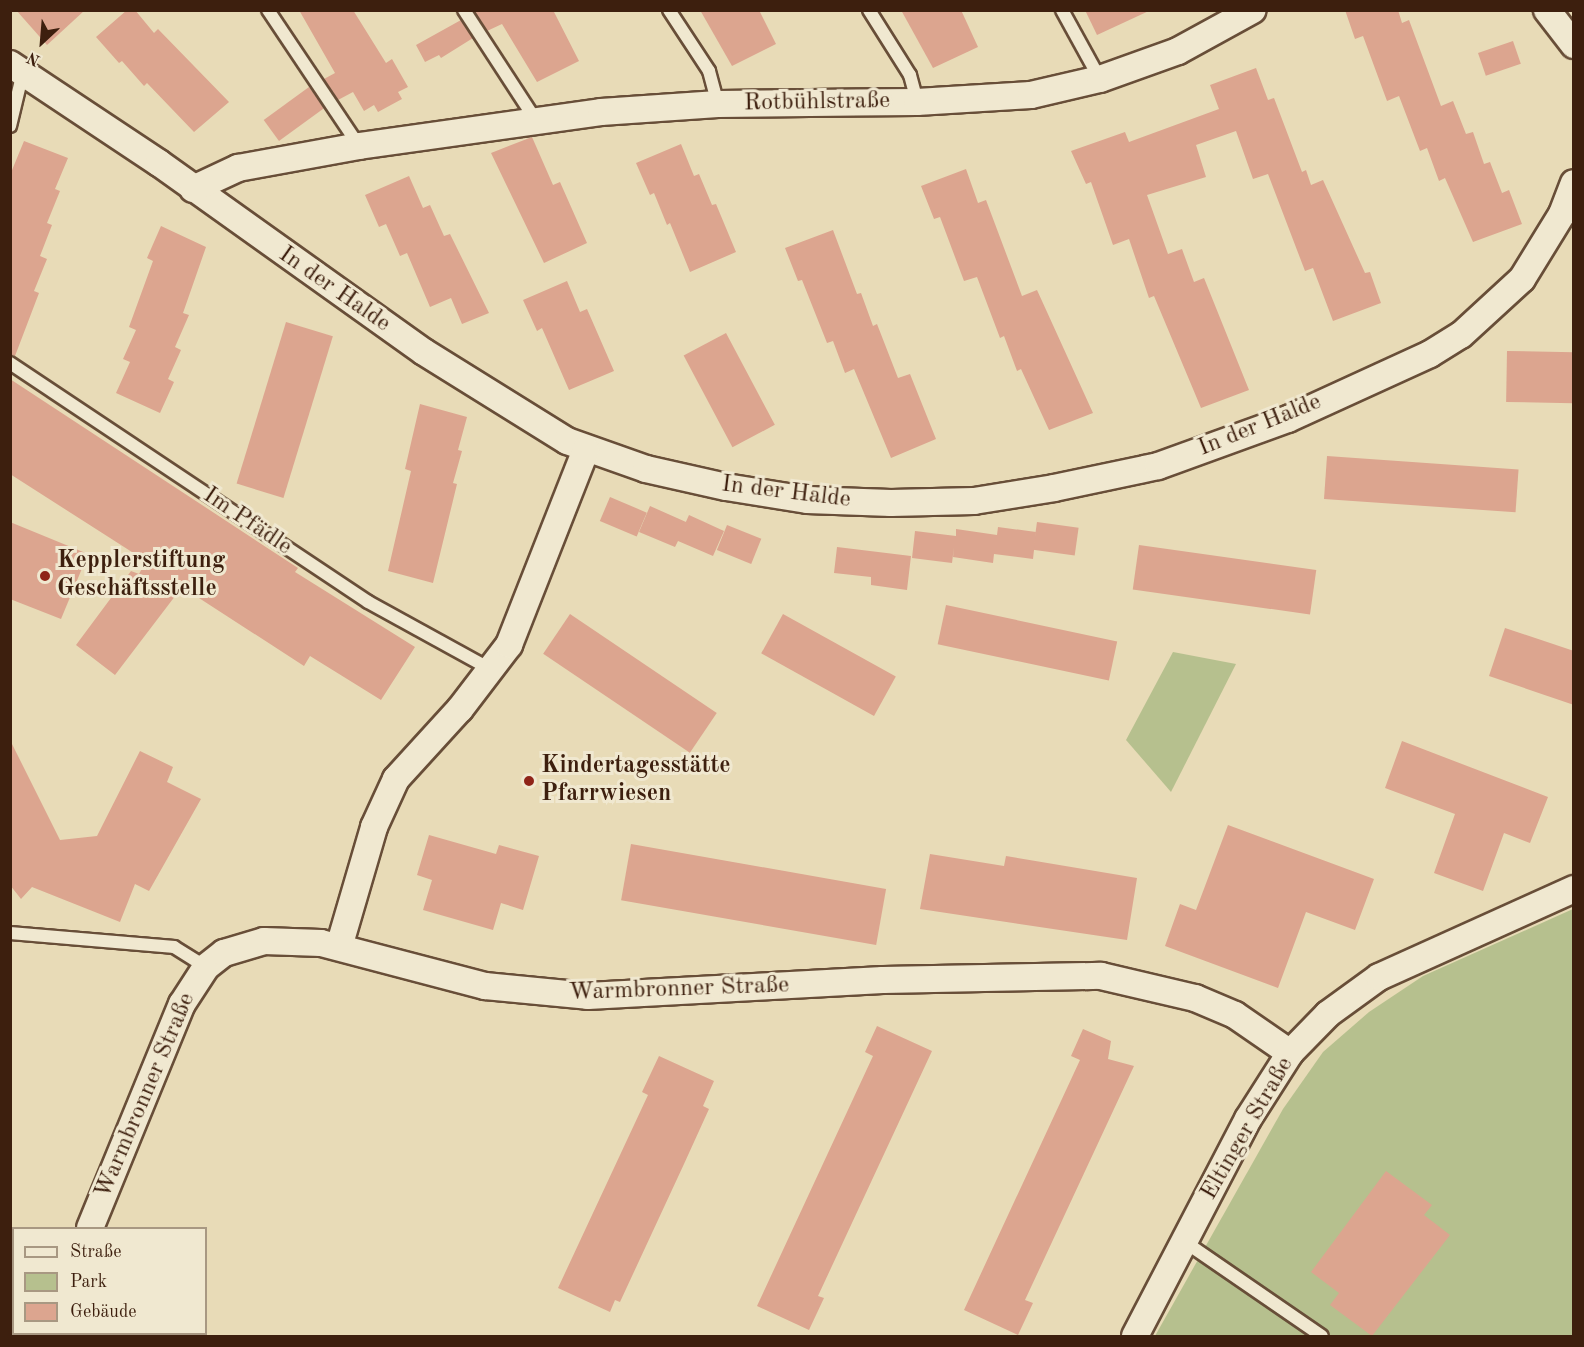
<!DOCTYPE html>
<meta charset="utf-8">
<style>
body{margin:0}
#map{position:relative;width:1584px;height:1347px;overflow:hidden;background:#e8dbb7;font-family:"Old Standard TT",serif}
div>[style]{position:absolute}
.green>*{inset:0;background:#b6c08e}
.building>*{inset:0;background:#dca58f;transform-origin:0 0}
.roads{filter:drop-shadow(2px 0 #684e38) drop-shadow(-2px 0 #684e38) drop-shadow(0 2px #684e38) drop-shadow(0 -2px #684e38)}
.service>*{height:12px;margin:-6px;padding:0 6px;transform-origin:6px;border-radius:6px;background:#f0e8d0}
.minor>*{height:26px;margin:-13px;padding:0 13px;transform-origin:13px;border-radius:13px;background:#f0e8d0}
.dots>*{width:16px;height:16px;translate:-50% -50%;box-sizing:border-box;border:3px solid #f0e8d0;border-radius:50%}
span{translate:-50% -50%;white-space:nowrap;text-align:center;line-height:1.15;-webkit-text-stroke:6px #f0e8d0;paint-order:stroke}
.street-label{font-size:24px;color:#3d1f0e}
.poi-label{font-size:24px;color:#3d1f0e;font-weight:700}
.left{translate:0 -50%;text-align:left}
.frame{position:absolute;inset:0;border:12px solid #3d1f0e;pointer-events:none}
.legend{position:absolute;left:12px;top:1227px;width:195px;height:108px;box-sizing:border-box;background:#f0e8d0;border:2px solid #a89882;margin:0;padding:8px 10px;list-style:none;font-size:18px;color:#3d1f0e}
.legend li{display:flex;align-items:center;gap:12px;height:30px}
.legend b{width:30px;border:2px solid #a89882}
.north{position:absolute;left:12px;top:12px;width:60px;height:60px;-webkit-text-stroke:4px #f0e8d0;paint-order:stroke;rotate:206deg;font-size:16px;font-weight:700;line-height:24px;text-align:center;color:#3d1f0e}
.north::after{content:'';display:block;margin:auto;width:21px;height:27px;background:#3d1f0e;clip-path:polygon(50% 0,100% 100%,50% 72%,0 100%)}
</style>
<div id="map">
<div class="green">
<div style="clip-path:polygon(1173px 652px,1236px 664px,1171px 792px,1126px 740px)"></div>
<div style="clip-path:polygon(1573px 909px,1573px 1336px,1155px 1336px,1283px 1109px,1323px 1052px,1369px 1012px,1423px 976px)"></div>
</div>
<div class="building">
<div style="clip-path:polygon(16px 10px,85px 10px,47px 45px)"></div>
<div style="clip-path:polygon(127px 10px,135px 10px,154px 33px,158px 29px,229px 102px,194px 132px,147px 83px,144px 86px,122px 61px,119px 63px,96px 37px)"></div>
<div style="clip-path:polygon(299px 10px,353px 10px,386px 63px,392px 59px,408px 87px,398px 92px,402px 99px,378px 112px,374px 105px,364px 111px,353px 92px,338px 100px,324px 79px,335px 73px)"></div>
<div style="clip-path:polygon(479px 10px,553px 10px,579px 61px,537px 82px,502px 24px,487px 31px,475px 12px)"></div>
<div style="clip-path:polygon(700px 10px,759px 10px,776px 44px,732px 66px)"></div>
<div style="clip-path:polygon(901px 10px,961px 10px,978px 47px,933px 68px)"></div>
<div style="clip-path:polygon(1085px 10px,1151px 10px,1097px 35px)"></div>
<div style="clip-path:polygon(1345px 10px,1398px 10px,1402px 23px,1409px 20px,1441px 106px,1453px 101px,1466px 134px,1473px 132px,1484px 164px,1490px 162px,1502px 193px,1509px 190px,1522px 224px,1473px 242px,1445px 178px,1439px 181px,1427px 148px,1420px 151px,1399px 96px,1387px 101px,1363px 36px,1355px 39px)"></div>
<div style="clip-path:polygon(461px 20px,473px 38px,441px 58px,439px 55px,425px 62px,416px 45px)"></div>
<div style="left:1513px;top:41px;width:24px;height:37px;rotate:71deg"></div>
<div style="clip-path:polygon(1256px 68px,1268px 100px,1274px 98px,1302px 172px,1306px 170px,1311px 185px,1323px 180px,1365px 273px,1370px 272px,1381px 303px,1333px 321px,1313px 268px,1305px 271px,1268px 174px,1253px 179px,1236px 131px,1196px 145px,1206px 177px,1147px 195px,1168px 254px,1182px 249px,1194px 282px,1204px 278px,1249px 390px,1201px 408px,1154px 296px,1149px 298px,1129px 239px,1113px 245px,1091px 182px,1086px 184px,1071px 151px,1125px 132px,1129px 142px,1219px 109px,1210px 85px)"></div>
<div style="left:309px;top:87px;width:26px;height:56px;rotate:54deg"></div>
<div style="clip-path:polygon(532px 137px,553px 185px,560px 182px,587px 243px,544px 263px,491px 153px)"></div>
<div style="clip-path:polygon(24px 141px,68px 158px,55px 189px,60px 191px,47px 223px,52px 225px,40px 256px,47px 259px,34px 291px,39px 293px,15px 356px,10px 355px,10px 175px)"></div>
<div style="clip-path:polygon(681px 144px,694px 176px,699px 174px,712px 205px,716px 204px,736px 252px,690px 272px,670px 223px,667px 225px,654px 193px,650px 195px,636px 163px)"></div>
<div style="clip-path:polygon(966px 169px,978px 203px,986px 200px,1022px 296px,1037px 290px,1093px 413px,1049px 430px,1021px 369px,1017px 371px,1004px 336px,1000px 338px,977px 277px,964px 281px,940px 217px,934px 219px,921px 186px)"></div>
<div style="clip-path:polygon(409px 176px,423px 208px,430px 205px,444px 236px,450px 234px,489px 313px,462px 324px,451px 298px,430px 307px,407px 253px,400px 256px,386px 224px,379px 227px,365px 195px)"></div>
<div style="clip-path:polygon(161px 226px,206px 247px,183px 313px,189px 315px,175px 347px,181px 350px,168px 379px,174px 382px,160px 413px,116px 393px,130px 362px,123px 359px,136px 330px,129px 327px,153px 261px,147px 258px)"></div>
<div style="clip-path:polygon(833px 230px,857px 294px,861px 293px,873px 326px,877px 324px,898px 378px,910px 374px,936px 439px,891px 458px,854px 369px,845px 373px,833px 341px,827px 343px,802px 280px,798px 281px,785px 248px)"></div>
<div style="clip-path:polygon(567px 281px,580px 312px,587px 309px,614px 371px,569px 390px,542px 328px,537px 331px,523px 300px)"></div>
<div style="left:286px;top:322px;width:49px;height:169px;rotate:17deg"></div>
<div style="left:726px;top:333px;width:104px;height:48px;rotate:62deg"></div>
<div style="left:1507px;top:351px;width:67px;height:51px;rotate:1deg"></div>
<div style="clip-path:polygon(10px 379px,298px 568px,295px 572px,415px 647px,381px 700px,310px 656px,304px 666px,182px 587px,115px 675px,76px 645px,131px 571px,139px 574px,146px 561px,10px 474px)"></div>
<div style="clip-path:polygon(420px 404px,467px 417px,458px 450px,462px 451px,453px 483px,457px 484px,433px 583px,388px 571px,411px 471px,405px 469px)"></div>
<div style="left:1327px;top:456px;width:192px;height:43px;rotate:4deg"></div>
<div style="left:610px;top:497px;width:40px;height:26px;rotate:23deg"></div>
<div style="clip-path:polygon(650px 506px,686px 522px,680px 535px,689px 515px,724px 531px,713px 556px,678px 541px,675px 547px,639px 532px)"></div>
<div style="clip-path:polygon(10px 522px,88px 554px,61px 619px,10px 599px)"></div>
<div style="left:1037px;top:522px;width:42px;height:28px;rotate:8deg"></div>
<div style="left:727px;top:525px;width:37px;height:27px;rotate:22deg"></div>
<div style="clip-path:polygon(998px 527px,1036px 532px,1033px 559px,994px 554px,993px 563px,953px 557px,954px 547px,952px 563px,912px 558px,915px 531px,956px 536px,956px 529px,997px 535px)"></div>
<div style="left:1139px;top:545px;width:179px;height:45px;rotate:8deg"></div>
<div style="clip-path:polygon(837px 547px,911px 556px,907px 590px,871px 585px,871px 577px,834px 573px)"></div>
<div style="left:946px;top:605px;width:175px;height:40px;rotate:12deg"></div>
<div style="left:570px;top:614px;width:177px;height:48px;rotate:34deg"></div>
<div style="left:783px;top:614px;width:129px;height:45px;rotate:29deg"></div>
<div style="clip-path:polygon(1505px 628px,1574px 651px,1574px 705px,1489px 676px)"></div>
<div style="clip-path:polygon(10px 740px,60px 840px,97px 836px,140px 751px,173px 767px,167px 782px,201px 799px,149px 891px,135px 884px,120px 922px,32px 887px,21px 899px,10px 885px)"></div>
<div style="clip-path:polygon(1402px 741px,1548px 797px,1530px 843px,1504px 833px,1483px 891px,1434px 873px,1455px 814px,1385px 788px)"></div>
<div style="clip-path:polygon(1228px 825px,1374px 879px,1355px 930px,1306px 912px,1278px 988px,1165px 946px,1180px 904px,1196px 910px)"></div>
<div style="clip-path:polygon(429px 835px,496px 854px,499px 845px,539px 856px,523px 910px,501px 903px,493px 930px,423px 910px,432px 880px,417px 875px)"></div>
<div style="left:631px;top:844px;width:259px;height:57px;rotate:10deg"></div>
<div style="clip-path:polygon(930px 854px,1004px 866px,1006px 856px,1137px 878px,1127px 940px,920px 909px)"></div>
<div style="clip-path:polygon(877px 1026px,932px 1051px,818px 1296px,824px 1298px,809px 1330px,757px 1306px,873px 1056px,865px 1052px)"></div>
<div style="clip-path:polygon(1083px 1029px,1111px 1041px,1108px 1059px,1134px 1066px,1025px 1300px,1033px 1303px,1018px 1335px,964px 1310px,1080px 1060px,1071px 1056px)"></div>
<div style="clip-path:polygon(659px 1056px,714px 1081px,703px 1106px,709px 1109px,684px 1164px,620px 1302px,615px 1300px,610px 1312px,558px 1288px,648px 1095px,642px 1092px)"></div>
<div style="clip-path:polygon(1386px 1171px,1432px 1205px,1424px 1215px,1450px 1235px,1372px 1336px,1330px 1305px,1339px 1293px,1311px 1272px)"></div>
</div>
<div class="roads">
<div class="service">
<div style="left:268px;top:10px;width:164px;rotate:56.2deg"></div>
<div style="left:464px;top:10px;width:130px;rotate:56.9deg"></div>
<div style="left:669px;top:10px;width:73px;rotate:56.7deg"></div>
<div style="left:709px;top:71px;width:34px;rotate:75deg"></div>
<div style="left:869px;top:10px;width:77px;rotate:57.8deg"></div>
<div style="left:910px;top:75px;width:28px;rotate:75deg"></div>
<div style="left:1062px;top:10px;width:79px;rotate:61.2deg"></div>
<div style="left:10px;top:126px;width:56px;rotate:-76.5deg"></div>
<div style="left:10px;top:363px;width:430px;rotate:33.7deg"></div>
<div style="left:368px;top:602px;width:139px;rotate:28.8deg"></div>
<div style="left:10px;top:933px;width:165px;rotate:4.9deg"></div>
<div style="left:174px;top:947px;width:38px;rotate:32deg"></div>
<div style="left:1185px;top:1242px;width:166px;rotate:34.5deg"></div>
</div>
<div class="minor">
<div style="left:1547px;top:10px;width:44px;rotate:52.4deg"></div>
<div style="left:10px;top:64px;width:179px;rotate:33.6deg"></div>
<div style="left:159px;top:163px;width:325px;rotate:35.5deg"></div>
<div style="left:424px;top:352px;width:168px;rotate:31.9deg"></div>
<div style="left:567px;top:441px;width:84px;rotate:19.5deg"></div>
<div style="left:646px;top:469px;width:82px;rotate:12.7deg"></div>
<div style="left:726px;top:487px;width:82px;rotate:9.1deg"></div>
<div style="left:807px;top:500px;width:84px;rotate:2deg"></div>
<div style="left:891px;top:503px;width:83px;rotate:-1.4deg"></div>
<div style="left:974px;top:501px;width:81px;rotate:-9.2deg"></div>
<div style="left:1054px;top:488px;width:106px;rotate:-11.9deg"></div>
<div style="left:1158px;top:466px;width:138px;rotate:-19.9deg"></div>
<div style="left:1288px;top:419px;width:156px;rotate:-24.6deg"></div>
<div style="left:1430px;top:354px;width:36px;rotate:-32deg"></div>
<div style="left:1461px;top:335px;width:83px;rotate:-42.6deg"></div>
<div style="left:1522px;top:279px;width:76px;rotate:-58.4deg"></div>
<div style="left:1562px;top:214px;width:33px;rotate:-69deg"></div>
<div style="left:193px;top:189px;width:50px;rotate:-25deg"></div>
<div style="left:238px;top:168px;width:123px;rotate:-10.3deg"></div>
<div style="left:359px;top:146px;width:244px;rotate:-8deg"></div>
<div style="left:601px;top:112px;width:117px;rotate:-3.9deg"></div>
<div style="left:718px;top:104px;width:199px;rotate:-0.6deg"></div>
<div style="left:917px;top:102px;width:114px;rotate:-3.5deg"></div>
<div style="left:1031px;top:95px;width:71px;rotate:-13.1deg"></div>
<div style="left:1100px;top:79px;width:83px;rotate:-19.7deg"></div>
<div style="left:1178px;top:51px;width:85px;rotate:-28.7deg"></div>
<div style="left:339px;top:947px;width:125px;rotate:-73.7deg"></div>
<div style="left:374px;top:827px;width:53px;rotate:-65.4deg"></div>
<div style="left:396px;top:779px;width:95px;rotate:-47.6deg"></div>
<div style="left:460px;top:709px;width:81px;rotate:-52.6deg"></div>
<div style="left:509px;top:645px;width:210px;rotate:-68.5deg"></div>
<div style="left:90px;top:1228px;width:242px;rotate:-67.7deg"></div>
<div style="left:182px;top:1004px;width:44px;rotate:-57deg"></div>
<div style="left:206px;top:967px;width:23px;rotate:-38deg"></div>
<div style="left:224px;top:953px;width:42px;rotate:-16.7deg"></div>
<div style="left:264px;top:941px;width:57px;rotate:2deg"></div>
<div style="left:321px;top:943px;width:170px;rotate:14.7deg"></div>
<div style="left:485px;top:986px;width:103px;rotate:5.5deg"></div>
<div style="left:588px;top:996px;width:295px;rotate:-3.1deg"></div>
<div style="left:883px;top:980px;width:218px;rotate:-1.1deg"></div>
<div style="left:1101px;top:976px;width:97px;rotate:13.2deg"></div>
<div style="left:1195px;top:998px;width:43px;rotate:23deg"></div>
<div style="left:1235px;top:1015px;width:67px;rotate:34.6deg"></div>
<div style="left:49px;top:1336px;width:2px;rotate:-63deg"></div>
<div style="left:1135px;top:1336px;width:245px;rotate:-62.5deg"></div>
<div style="left:1248px;top:1119px;width:78px;rotate:-57.5deg"></div>
<div style="left:1290px;top:1053px;width:54px;rotate:-45.7deg"></div>
<div style="left:1328px;top:1014px;width:63px;rotate:-36deg"></div>
<div style="left:1379px;top:977px;width:214px;rotate:-24.3deg"></div>
</div>
</div>
<div class="dots">
<div style="left:45px;top:576px;background:#8f2418"></div>
<div style="left:529px;top:781px;background:#8f2418"></div>
</div>
<div class="street-label">
<span style="left:817px;top:103px;rotate:-1deg">Rotbühlstraße</span>
<span style="left:334px;top:290px;rotate:35deg">In der Halde</span>
<span style="left:1260px;top:426px;rotate:-22deg">In der Halde</span>
<span style="left:786px;top:493px;rotate:7deg">In der Halde</span>
<span style="left:247px;top:522px;rotate:34deg">Im Pfädle</span>
<span style="left:679px;top:990px;rotate:-2deg">Warmbronner Straße</span>
<span style="left:146px;top:1096px;rotate:-67deg">Warmbronner Straße</span>
<span style="left:1248px;top:1129px;rotate:-60deg">Eltinger Straße</span>
</div>
<div class="poi-label">
<span class="left" style="left:57px;top:576px">Kepplerstiftung<br>Geschäftsstelle</span>
<span class="left" style="left:541px;top:781px">Kindertagesstätte<br>Pfarrwiesen</span>
</div>
<div class="frame"></div>
<ul class="legend">
<li><b style="height:8px;background:#f0e8d0"></b>Straße</li>
<li><b style="height:16px;background:#b6c08e"></b>Park</li>
<li><b style="height:16px;background:#dca58f"></b>Gebäude</li>
</ul>
<div class="north">N</div>
</div>
